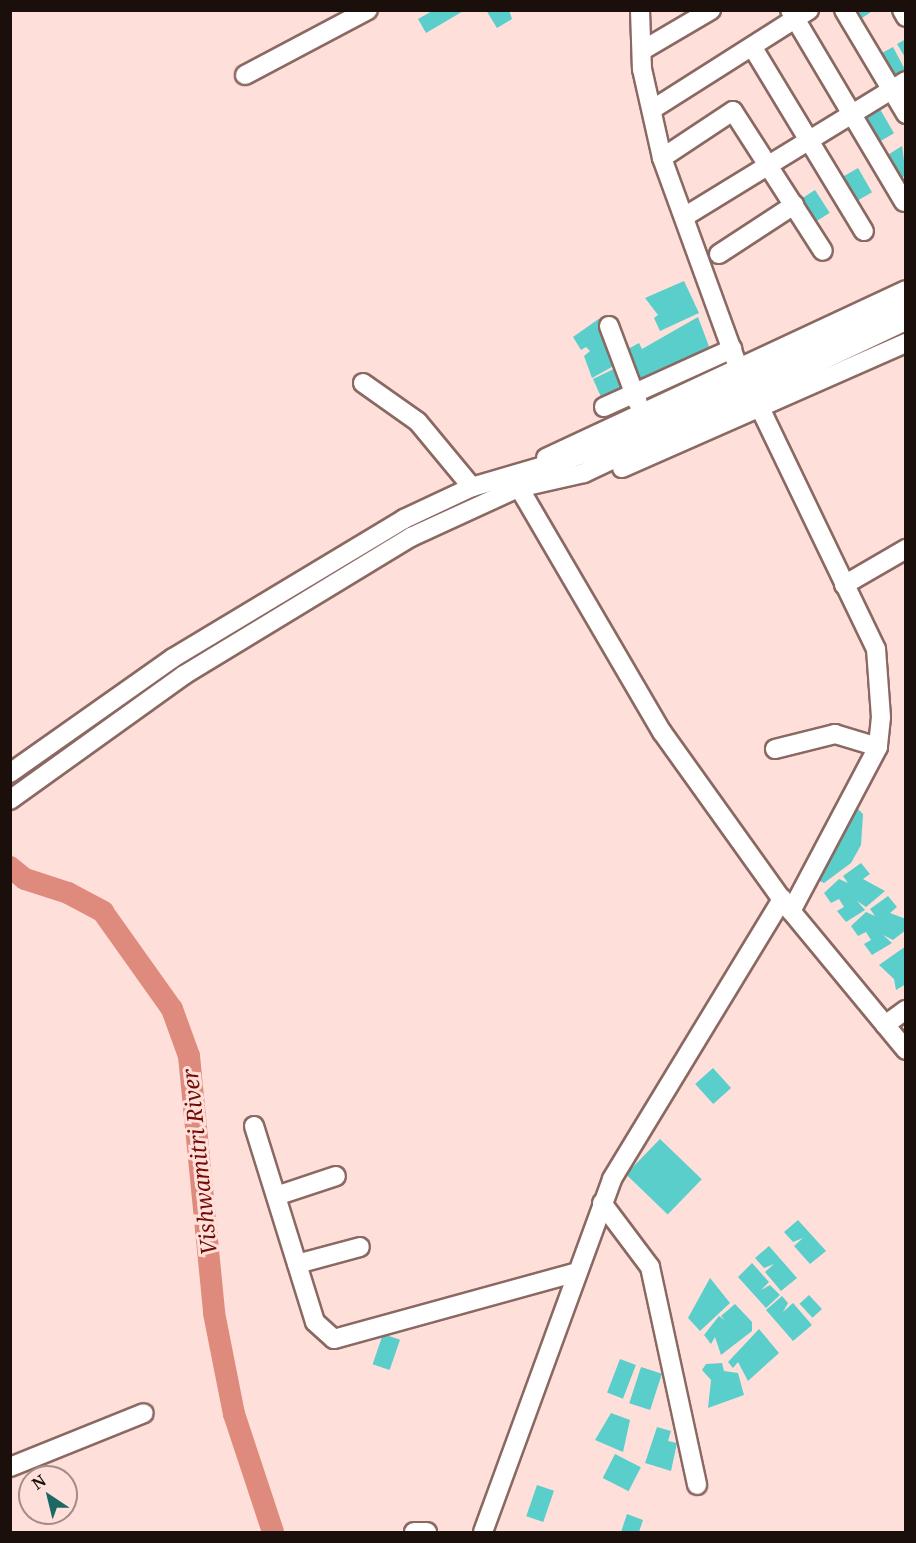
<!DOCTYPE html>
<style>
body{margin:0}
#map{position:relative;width:916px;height:1543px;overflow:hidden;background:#ffdfd9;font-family:"Noto Serif",serif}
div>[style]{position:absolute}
.river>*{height:22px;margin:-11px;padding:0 11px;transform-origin:11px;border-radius:11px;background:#de8a7d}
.building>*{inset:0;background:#59ceca;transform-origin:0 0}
.roads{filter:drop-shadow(2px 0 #8b6963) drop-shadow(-2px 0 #8b6963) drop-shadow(0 2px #8b6963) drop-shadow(0 -2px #8b6963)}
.minor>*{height:18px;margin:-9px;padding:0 9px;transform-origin:9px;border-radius:9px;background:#fff}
span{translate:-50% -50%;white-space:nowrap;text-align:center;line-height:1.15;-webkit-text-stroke:6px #ffdfd9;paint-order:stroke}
.water-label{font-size:22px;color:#720c05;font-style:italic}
.frame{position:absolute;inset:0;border:12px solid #1b0f0c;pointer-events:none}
.north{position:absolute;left:18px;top:1465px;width:60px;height:60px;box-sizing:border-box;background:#ffdfd9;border:2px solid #a48c87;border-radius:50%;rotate:325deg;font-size:16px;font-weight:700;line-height:24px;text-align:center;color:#1b0f0c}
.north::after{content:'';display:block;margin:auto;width:21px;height:27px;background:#1b6865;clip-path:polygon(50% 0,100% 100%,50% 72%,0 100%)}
</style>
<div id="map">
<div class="river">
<div style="left:10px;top:867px;width:19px;rotate:39deg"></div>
<div style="left:25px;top:879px;width:45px;rotate:18deg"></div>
<div style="left:68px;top:893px;width:40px;rotate:28deg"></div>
<div style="left:103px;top:912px;width:119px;rotate:54.6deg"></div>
<div style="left:172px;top:1009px;width:50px;rotate:70.1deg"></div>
<div style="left:189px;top:1056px;width:258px;rotate:84.4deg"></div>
<div style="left:214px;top:1313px;width:103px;rotate:78.8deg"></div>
<div style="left:234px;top:1414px;width:124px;rotate:71.7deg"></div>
</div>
<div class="building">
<div style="clip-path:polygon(434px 10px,465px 10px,426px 33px,418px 19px)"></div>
<div style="clip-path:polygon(486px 10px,509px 10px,512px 19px,497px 28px)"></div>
<div style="clip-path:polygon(853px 10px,874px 10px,859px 20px)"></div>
<div style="clip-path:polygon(906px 39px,906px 59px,897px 44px)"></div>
<div style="left:893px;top:47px;width:27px;height:19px;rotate:62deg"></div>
<div style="left:880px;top:109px;width:28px;height:19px;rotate:60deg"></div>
<div style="clip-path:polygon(902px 146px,906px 175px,900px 179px,886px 156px)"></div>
<div style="left:858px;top:168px;width:28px;height:19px;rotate:60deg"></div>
<div style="left:815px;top:190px;width:27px;height:19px;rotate:57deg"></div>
<div style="clip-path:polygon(684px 281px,699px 313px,660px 331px,654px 318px,658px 315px,645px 298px)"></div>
<div style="clip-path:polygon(698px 317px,710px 349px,640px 383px,628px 349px,639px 343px,642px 349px)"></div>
<div style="clip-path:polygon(600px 318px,608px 337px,603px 340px,619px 363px,592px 378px,584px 356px,590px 351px,586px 347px,581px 350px,573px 337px)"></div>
<div style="clip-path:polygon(620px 366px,626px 387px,601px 397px,593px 379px)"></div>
<div style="clip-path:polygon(852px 803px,863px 814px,861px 845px,851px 863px,824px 883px,813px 878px)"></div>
<div style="clip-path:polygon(861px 863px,870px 874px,863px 879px,885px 891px,866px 907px,857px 901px,865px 910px,846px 922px,837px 911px,844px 907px,839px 899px,831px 903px,824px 893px,839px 879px,848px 883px,843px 876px)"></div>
<div style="clip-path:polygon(888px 896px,897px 907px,890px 913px,906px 919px,906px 930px,893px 940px,883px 935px,892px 943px,872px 955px,864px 944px,871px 940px,866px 932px,858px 936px,851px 926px,866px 912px,875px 916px,870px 909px)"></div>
<div style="clip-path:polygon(906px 946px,906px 984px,896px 990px,894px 979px,879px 965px)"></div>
<div style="left:713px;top:1068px;width:27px;height:24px;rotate:48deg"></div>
<div style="left:660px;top:1139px;width:58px;height:49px;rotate:44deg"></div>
<div style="clip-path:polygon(798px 1220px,826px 1251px,810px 1264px,794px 1246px,803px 1238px,793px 1242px,784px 1232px)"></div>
<div style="clip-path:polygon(769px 1246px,797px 1278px,781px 1291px,765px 1272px,774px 1264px,764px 1268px,755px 1258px)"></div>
<div style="clip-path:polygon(752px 1263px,769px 1282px,761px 1290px,770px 1285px,780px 1295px,766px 1308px,738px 1277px)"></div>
<div style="clip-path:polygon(710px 1278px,730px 1303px,700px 1331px,688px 1318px)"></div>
<div style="left:809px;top:1295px;width:19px;height:13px;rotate:47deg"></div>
<div style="clip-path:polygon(782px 1296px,788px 1303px,783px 1312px,793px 1303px,812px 1325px,793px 1341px,766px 1310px)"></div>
<div style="clip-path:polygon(735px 1304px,752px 1322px,752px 1331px,721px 1355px,715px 1337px,711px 1344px,704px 1335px,719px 1316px,725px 1320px,721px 1316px)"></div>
<div style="clip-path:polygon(759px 1329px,779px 1353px,748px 1381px,738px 1362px,733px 1368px,728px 1362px)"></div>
<div style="left:383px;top:1334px;width:18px;height:32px;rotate:19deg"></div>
<div style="left:620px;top:1359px;width:17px;height:36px;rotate:21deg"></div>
<div style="clip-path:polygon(722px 1363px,724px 1371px,738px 1373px,744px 1395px,708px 1408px,711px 1380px,702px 1370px,706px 1364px)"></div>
<div style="left:641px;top:1367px;width:22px;height:38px;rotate:18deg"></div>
<div style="clip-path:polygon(611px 1413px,630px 1420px,623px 1452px,595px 1440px)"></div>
<div style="clip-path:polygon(657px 1427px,671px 1431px,668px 1441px,677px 1443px,671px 1471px,645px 1463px)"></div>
<div style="left:615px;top:1454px;width:29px;height:27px;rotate:27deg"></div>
<div style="left:537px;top:1485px;width:18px;height:33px;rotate:19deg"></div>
<div style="clip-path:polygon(627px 1514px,643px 1520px,639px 1532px,621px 1532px)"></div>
</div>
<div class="roads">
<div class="minor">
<div style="left:640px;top:10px;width:59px;rotate:88.1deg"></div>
<div style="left:642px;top:69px;width:91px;rotate:77.3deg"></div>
<div style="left:662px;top:158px;width:225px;rotate:70deg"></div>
<div style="left:790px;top:10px;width:223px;rotate:59.3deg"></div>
<div style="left:844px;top:10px;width:121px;rotate:59.2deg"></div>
<div style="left:902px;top:10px;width:8px;rotate:60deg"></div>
<div style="left:753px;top:48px;width:214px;rotate:58.8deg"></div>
<div style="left:643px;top:50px;width:79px;rotate:-30.5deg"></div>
<div style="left:245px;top:75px;width:139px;rotate:-27.9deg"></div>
<div style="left:653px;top:109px;width:185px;rotate:-32.4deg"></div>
<div style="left:662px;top:158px;width:85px;rotate:-33.5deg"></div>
<div style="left:733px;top:111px;width:166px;rotate:57.3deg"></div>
<div style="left:684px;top:217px;width:260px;rotate:-31.5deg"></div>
<div style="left:719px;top:254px;width:90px;rotate:-33.2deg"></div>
<div style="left:609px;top:326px;width:82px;rotate:69.4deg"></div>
<div style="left:363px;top:383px;width:67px;rotate:35.3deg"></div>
<div style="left:418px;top:422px;width:85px;rotate:50.3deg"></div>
<div style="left:604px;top:407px;width:141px;rotate:-24.4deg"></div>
<div style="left:761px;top:410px;width:265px;rotate:64.3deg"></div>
<div style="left:876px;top:649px;width:68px;rotate:85.8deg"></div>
<div style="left:881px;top:717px;width:30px;rotate:96deg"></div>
<div style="left:878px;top:747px;width:186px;rotate:117.9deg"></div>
<div style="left:791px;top:911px;width:180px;rotate:50.4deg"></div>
<div style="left:546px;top:458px;width:397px;rotate:-25deg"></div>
<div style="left:622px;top:468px;width:310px;rotate:-23.8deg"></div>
<div style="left:514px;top:479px;width:293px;rotate:59.7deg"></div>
<div style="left:662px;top:732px;width:216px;rotate:54.4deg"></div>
<div style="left:844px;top:585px;width:72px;rotate:-30.1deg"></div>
<div style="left:775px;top:749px;width:62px;rotate:-14deg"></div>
<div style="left:835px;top:734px;width:45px;rotate:16.8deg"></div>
<div style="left:10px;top:773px;width:199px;rotate:-35.2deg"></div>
<div style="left:173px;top:658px;width:270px;rotate:-31deg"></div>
<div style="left:404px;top:519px;width:75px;rotate:-25.2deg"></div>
<div style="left:472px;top:487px;width:131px;rotate:-16.4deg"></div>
<div style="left:598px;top:450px;width:340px;rotate:-24.9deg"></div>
<div style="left:10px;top:800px;width:214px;rotate:-35.7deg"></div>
<div style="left:184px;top:675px;width:266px;rotate:-31.3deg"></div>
<div style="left:411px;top:537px;width:118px;rotate:-24.6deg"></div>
<div style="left:518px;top:488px;width:68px;rotate:-12.8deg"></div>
<div style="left:584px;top:473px;width:356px;rotate:-25.3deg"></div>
<div style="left:885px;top:1025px;width:26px;rotate:-36deg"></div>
<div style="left:254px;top:1126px;width:205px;rotate:72.7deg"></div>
<div style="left:315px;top:1322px;width:25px;rotate:42deg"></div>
<div style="left:334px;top:1339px;width:252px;rotate:-15.4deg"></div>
<div style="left:276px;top:1196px;width:63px;rotate:-18.4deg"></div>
<div style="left:602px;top:1203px;width:80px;rotate:53.1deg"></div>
<div style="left:650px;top:1267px;width:223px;rotate:77.8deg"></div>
<div style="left:297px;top:1264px;width:65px;rotate:-15.1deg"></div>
<div style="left:10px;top:1467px;width:144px;rotate:-21.9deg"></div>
<div style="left:414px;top:1532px;width:13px"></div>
<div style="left:483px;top:1532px;width:376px;rotate:-69.9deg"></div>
<div style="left:612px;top:1179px;width:328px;rotate:-58.7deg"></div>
</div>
</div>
<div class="water-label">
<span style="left:199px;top:1162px;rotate:-96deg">Vishwamitri River</span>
</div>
<div class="frame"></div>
<div class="north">N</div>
</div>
